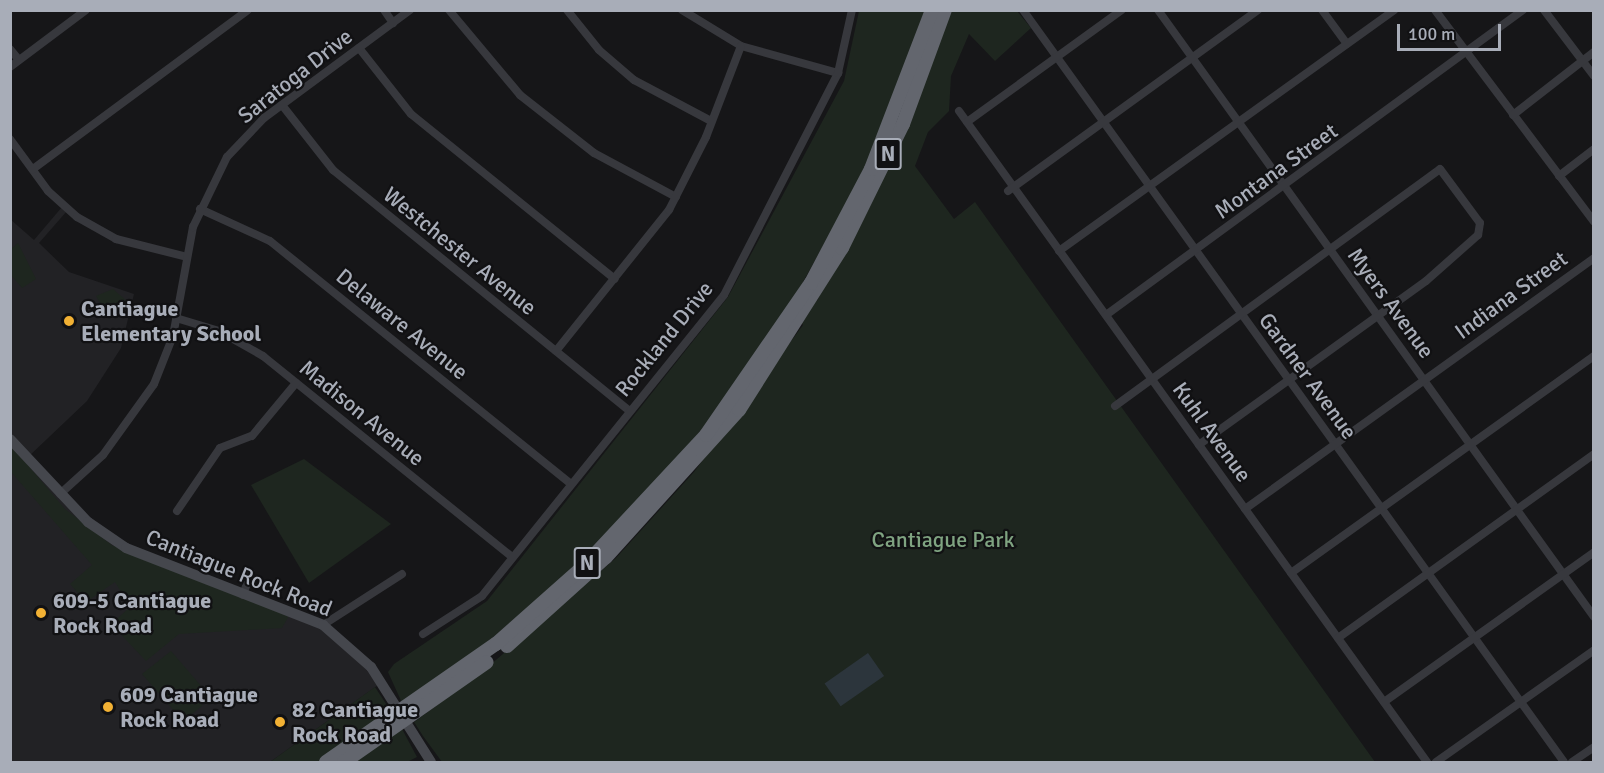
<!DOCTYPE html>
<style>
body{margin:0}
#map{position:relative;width:1604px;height:773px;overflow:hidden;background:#161618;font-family:Signika,sans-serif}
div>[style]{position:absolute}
.built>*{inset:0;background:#222225}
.green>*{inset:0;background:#1e261f}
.water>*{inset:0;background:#2c353c;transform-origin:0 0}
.minor>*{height:8px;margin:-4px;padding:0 4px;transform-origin:4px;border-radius:4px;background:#37383d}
.secondary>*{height:10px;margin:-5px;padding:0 5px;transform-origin:5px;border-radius:5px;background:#45474d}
.motorway>*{height:14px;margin:-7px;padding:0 7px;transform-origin:7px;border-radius:7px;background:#63666e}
.dots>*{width:16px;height:16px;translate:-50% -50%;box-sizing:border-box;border:3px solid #111113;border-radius:50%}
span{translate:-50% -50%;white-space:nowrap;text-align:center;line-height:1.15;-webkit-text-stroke:4.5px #111113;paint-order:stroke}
.shield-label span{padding:2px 4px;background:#111113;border:2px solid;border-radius:4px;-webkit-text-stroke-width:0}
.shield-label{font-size:21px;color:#a8adb8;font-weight:700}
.street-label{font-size:22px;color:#a8adb8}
.poi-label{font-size:22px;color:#a8adb8;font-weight:700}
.left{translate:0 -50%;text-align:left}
.park-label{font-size:22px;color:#7fa381}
.frame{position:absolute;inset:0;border:12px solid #a8adb8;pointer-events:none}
.scale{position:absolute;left:1397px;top:24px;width:104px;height:27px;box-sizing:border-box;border:3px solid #a8adb8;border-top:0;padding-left:8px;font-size:18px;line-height:21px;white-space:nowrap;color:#a8adb8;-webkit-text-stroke:4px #111113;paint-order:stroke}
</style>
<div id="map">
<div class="built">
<div style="clip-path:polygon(62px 207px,67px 211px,39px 243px,69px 272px,134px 294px,121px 348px,87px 401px,27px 458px,49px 483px,126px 548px,323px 625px,381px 683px,270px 762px,11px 762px,10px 219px,34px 240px)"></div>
</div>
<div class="green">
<div style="clip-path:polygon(859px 11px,928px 11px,861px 178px,803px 282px,817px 301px,949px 11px,1017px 11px,1031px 28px,995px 61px,969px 34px,951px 76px,949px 111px,928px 132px,915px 166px,954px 219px,975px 202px,1375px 762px,442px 762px,423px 736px,414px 722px,477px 676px,616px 558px,694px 472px,803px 325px,790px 306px,735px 389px,662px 477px,584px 560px,459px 666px,403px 705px,388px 672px,394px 664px,487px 601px,728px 297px,844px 81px)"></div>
<div style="clip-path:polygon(18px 243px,36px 279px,22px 288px,11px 275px,11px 249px)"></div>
<div style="clip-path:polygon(113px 289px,128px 302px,105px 312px,96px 296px)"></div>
<div style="clip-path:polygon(10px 444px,65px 509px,113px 546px,118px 543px,291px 612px,282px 628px,179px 634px,146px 661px,111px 624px,137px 601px,124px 597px,115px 582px,86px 602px,70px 584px,92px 565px,11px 472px)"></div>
<div style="clip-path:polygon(304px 459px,391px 524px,309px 583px,251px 485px)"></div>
<div style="clip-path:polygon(171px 651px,202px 687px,202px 706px,183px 721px,142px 674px)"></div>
<div style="clip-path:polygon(375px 687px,392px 713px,319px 762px,270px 762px)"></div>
<div style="clip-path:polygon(402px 729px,417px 757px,407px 762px,353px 762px)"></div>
</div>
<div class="water">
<div style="left:868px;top:653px;width:28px;height:53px;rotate:55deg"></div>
</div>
<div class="minor">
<div style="left:384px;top:10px;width:16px;rotate:55deg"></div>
<div style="left:449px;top:10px;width:111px;rotate:50.1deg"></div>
<div style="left:520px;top:95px;width:94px;rotate:38.1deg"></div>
<div style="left:594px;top:153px;width:93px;rotate:28.2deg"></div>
<div style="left:567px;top:10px;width:51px;rotate:51.3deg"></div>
<div style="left:599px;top:50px;width:46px;rotate:40.6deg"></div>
<div style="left:634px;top:80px;width:87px;rotate:28deg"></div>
<div style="left:682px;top:10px;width:69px;rotate:31.4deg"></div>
<div style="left:741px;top:46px;width:101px;rotate:15.6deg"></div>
<div style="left:1023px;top:10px;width:926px;rotate:54.27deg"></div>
<div style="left:1158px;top:10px;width:747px;rotate:54.31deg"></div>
<div style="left:1322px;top:10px;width:42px;rotate:53.7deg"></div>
<div style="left:1435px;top:10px;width:265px;rotate:53.1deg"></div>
<div style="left:1544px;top:10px;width:83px;rotate:52.9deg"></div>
<div style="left:359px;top:48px;width:84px;rotate:51.8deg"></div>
<div style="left:411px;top:114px;width:262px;rotate:39deg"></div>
<div style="left:10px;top:49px;width:14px;rotate:51deg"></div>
<div style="left:10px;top:67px;width:95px;rotate:-36.9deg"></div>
<div style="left:282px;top:105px;width:83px;rotate:51.9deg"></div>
<div style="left:333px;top:170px;width:382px;rotate:39.1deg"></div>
<div style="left:959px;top:111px;width:802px;rotate:54.29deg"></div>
<div style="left:1513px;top:115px;width:103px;rotate:-37.9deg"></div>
<div style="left:967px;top:122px;width:191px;rotate:-35.9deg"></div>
<div style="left:10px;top:139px;width:64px;rotate:53.8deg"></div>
<div style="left:48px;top:191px;width:39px;rotate:42deg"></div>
<div style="left:77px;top:217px;width:45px;rotate:29.4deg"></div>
<div style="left:116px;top:239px;width:73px;rotate:14.2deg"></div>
<div style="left:33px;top:169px;width:267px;rotate:-36.5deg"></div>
<div style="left:1559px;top:176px;width:44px;rotate:-37.6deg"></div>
<div style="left:1008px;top:191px;width:309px;rotate:-35.9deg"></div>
<div style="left:200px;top:209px;width:77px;rotate:24.6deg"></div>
<div style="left:270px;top:241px;width:387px;rotate:38.9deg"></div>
<div style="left:1059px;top:251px;width:413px;rotate:-35.7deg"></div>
<div style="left:1106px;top:315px;width:517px;rotate:-36.18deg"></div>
<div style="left:176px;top:318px;width:45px;rotate:16.8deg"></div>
<div style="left:219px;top:331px;width:51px;rotate:29.6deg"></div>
<div style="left:263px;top:356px;width:320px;rotate:38.9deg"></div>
<div style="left:556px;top:351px;width:181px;rotate:-51.3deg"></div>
<div style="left:669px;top:210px;width:82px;rotate:-63.1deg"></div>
<div style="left:706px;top:137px;width:97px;rotate:-69deg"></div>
<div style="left:1115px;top:406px;width:402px;rotate:-36.1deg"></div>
<div style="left:1440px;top:169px;width:67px;rotate:53.5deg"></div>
<div style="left:1480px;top:223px;width:12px;rotate:99deg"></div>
<div style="left:1478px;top:235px;width:69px;rotate:138.5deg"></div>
<div style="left:1426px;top:281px;width:280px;rotate:144.2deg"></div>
<div style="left:60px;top:494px;width:58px;rotate:-42.2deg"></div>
<div style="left:103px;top:455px;width:87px;rotate:-54.3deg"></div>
<div style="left:154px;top:384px;width:52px;rotate:-68.4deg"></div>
<div style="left:173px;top:336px;width:111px;rotate:-79.6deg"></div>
<div style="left:193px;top:227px;width:78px;rotate:-64.1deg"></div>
<div style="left:227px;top:157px;width:54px;rotate:-46.5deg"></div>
<div style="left:264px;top:118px;width:182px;rotate:-36.5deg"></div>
<div style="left:1245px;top:509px;width:430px;rotate:-35.7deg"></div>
<div style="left:177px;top:511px;width:76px;rotate:-55.7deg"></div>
<div style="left:220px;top:448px;width:34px;rotate:-21deg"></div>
<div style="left:252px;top:436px;width:69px;rotate:-50.3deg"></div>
<div style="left:1291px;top:573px;width:373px;rotate:-35.6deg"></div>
<div style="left:243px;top:595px;width:24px;rotate:-71deg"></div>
<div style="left:323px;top:625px;width:94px;rotate:-32.8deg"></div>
<div style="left:423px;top:634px;width:70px;rotate:-32.8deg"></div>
<div style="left:482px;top:596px;width:386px;rotate:-51.2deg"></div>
<div style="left:724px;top:295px;width:250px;rotate:-62.8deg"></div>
<div style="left:838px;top:73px;width:65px;rotate:-77.5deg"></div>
<div style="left:1338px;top:638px;width:315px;rotate:-35.7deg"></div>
<div style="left:1384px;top:702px;width:258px;rotate:-35.5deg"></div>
<div style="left:1436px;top:762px;width:194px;rotate:-35.3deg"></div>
<div style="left:1572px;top:762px;width:27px;rotate:-34deg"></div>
</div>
<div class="secondary">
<div style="left:10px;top:439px;width:114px;rotate:46.8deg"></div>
<div style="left:88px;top:522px;width:46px;rotate:34.4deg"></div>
<div style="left:126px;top:548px;width:212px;rotate:21.3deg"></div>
<div style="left:323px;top:625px;width:64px;rotate:41.2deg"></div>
<div style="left:371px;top:667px;width:112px;rotate:57.7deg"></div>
</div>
<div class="motorway">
<div style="left:507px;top:646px;width:133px;rotate:-42deg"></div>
<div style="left:606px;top:557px;width:198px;rotate:-47.9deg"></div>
<div style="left:739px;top:410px;width:192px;rotate:-57.6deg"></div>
<div style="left:842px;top:248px;width:138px;rotate:-63.8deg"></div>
<div style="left:903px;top:124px;width:121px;rotate:-69.8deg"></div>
<div style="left:326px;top:762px;width:207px;rotate:-34.8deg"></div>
<div style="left:496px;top:644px;width:118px;rotate:-41.6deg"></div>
<div style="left:584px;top:566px;width:179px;rotate:-47deg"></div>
<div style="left:706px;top:435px;width:185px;rotate:-55.4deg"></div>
<div style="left:811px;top:283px;width:129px;rotate:-62.2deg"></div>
<div style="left:871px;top:169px;width:170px;rotate:-69deg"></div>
<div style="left:344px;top:762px;width:174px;rotate:-35deg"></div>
</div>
<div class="dots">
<div style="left:69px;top:321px;background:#f2b134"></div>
<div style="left:41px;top:613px;background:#f2b134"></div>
<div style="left:108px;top:707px;background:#f2b134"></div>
<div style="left:280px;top:722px;background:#f2b134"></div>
</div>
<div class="shield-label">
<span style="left:888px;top:154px">N</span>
<span style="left:587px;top:563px">N</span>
</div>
<div class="street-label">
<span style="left:295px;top:76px;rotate:-38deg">Saratoga Drive</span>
<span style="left:1276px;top:171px;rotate:-36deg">Montana Street</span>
<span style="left:460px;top:251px;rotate:39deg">Westchester Avenue</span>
<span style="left:1511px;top:295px;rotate:-36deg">Indiana Street</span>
<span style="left:1391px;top:303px;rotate:54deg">Myers Avenue</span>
<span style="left:402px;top:324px;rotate:39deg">Delaware Avenue</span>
<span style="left:664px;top:339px;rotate:-51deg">Rockland Drive</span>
<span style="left:1308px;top:376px;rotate:54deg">Gardner Avenue</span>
<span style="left:362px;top:413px;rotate:39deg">Madison Avenue</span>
<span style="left:1212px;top:432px;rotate:54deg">Kuhl Avenue</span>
<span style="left:239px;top:573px;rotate:22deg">Cantiague Rock Road</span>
</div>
<div class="poi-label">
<span class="left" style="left:81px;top:321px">Cantiague<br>Elementary School</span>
<span class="left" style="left:53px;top:613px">609-5 Cantiague<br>Rock Road</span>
<span class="left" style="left:120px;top:707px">609 Cantiague<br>Rock Road</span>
<span class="left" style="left:292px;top:722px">82 Cantiague<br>Rock Road</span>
</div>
<div class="park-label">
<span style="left:943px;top:540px">Cantiague Park</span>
</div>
<div class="frame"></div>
<div class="scale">100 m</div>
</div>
